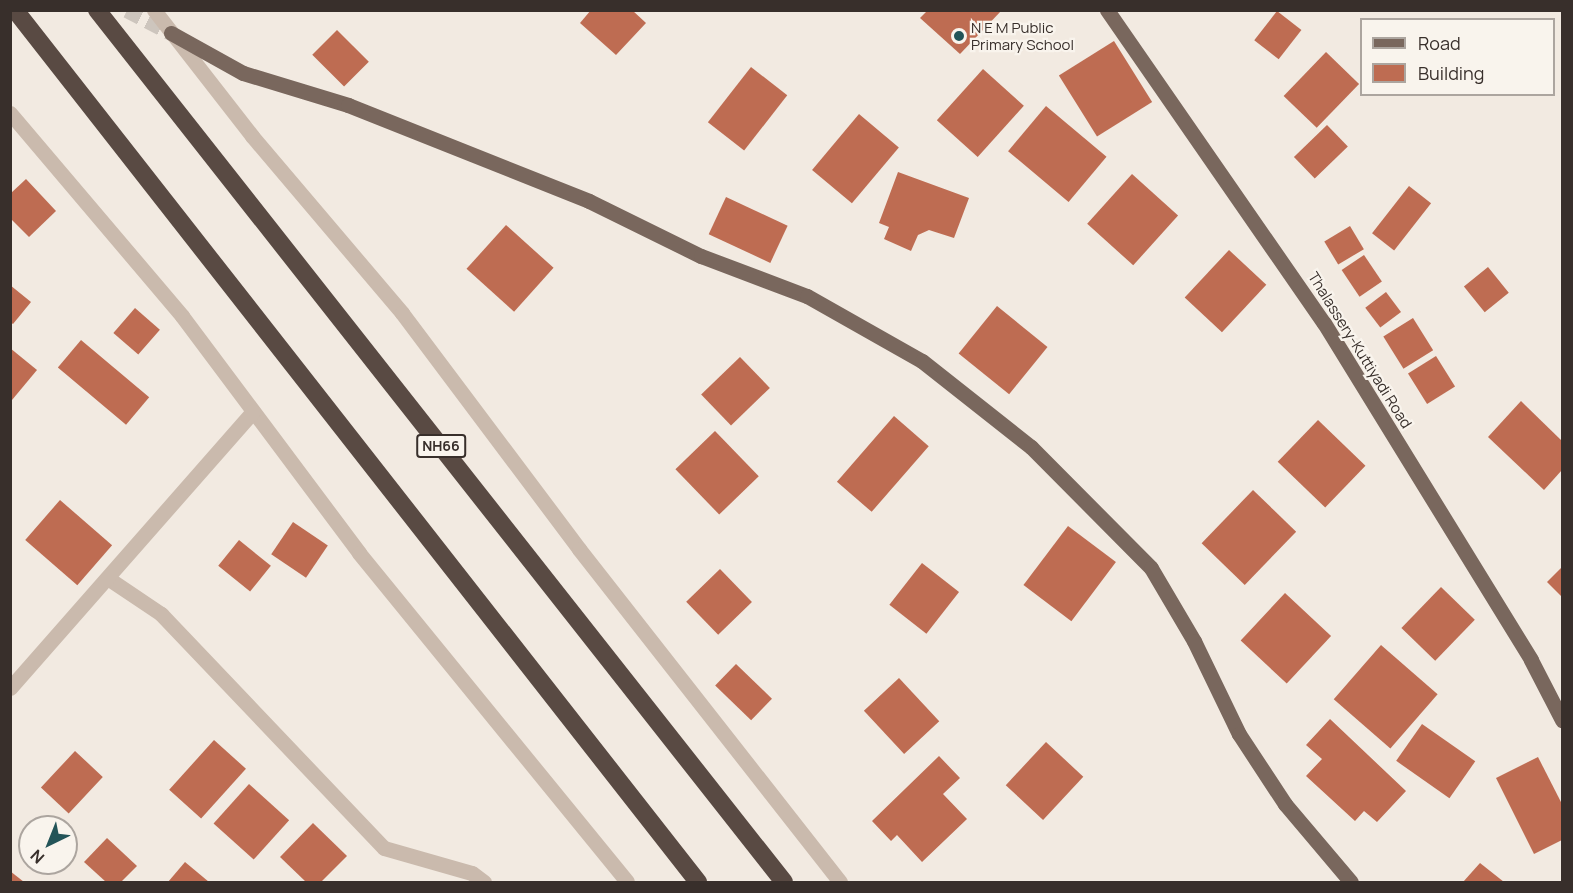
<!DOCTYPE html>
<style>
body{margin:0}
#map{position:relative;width:1573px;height:893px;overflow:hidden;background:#f2eae1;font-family:Manrope,sans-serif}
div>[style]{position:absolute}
.building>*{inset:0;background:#be6c52;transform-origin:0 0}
.major-tunnel>*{height:15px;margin-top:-7.5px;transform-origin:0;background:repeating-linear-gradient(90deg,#cdc5bd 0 15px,transparent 0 23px)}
.minor>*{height:15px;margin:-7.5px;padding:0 7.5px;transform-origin:7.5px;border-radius:7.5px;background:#cabaad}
.major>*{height:15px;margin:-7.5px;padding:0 7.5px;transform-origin:7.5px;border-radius:7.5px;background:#79675d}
.highway>*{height:18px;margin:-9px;padding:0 9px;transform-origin:9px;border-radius:9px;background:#594a43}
.dots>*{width:16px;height:16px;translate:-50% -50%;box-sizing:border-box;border:3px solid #f9f4ed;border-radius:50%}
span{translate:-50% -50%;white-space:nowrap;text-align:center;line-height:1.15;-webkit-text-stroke:4.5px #f9f4ed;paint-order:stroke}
.shield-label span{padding:2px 4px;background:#f9f4ed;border:2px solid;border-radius:4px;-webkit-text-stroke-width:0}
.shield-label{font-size:14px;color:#382f2b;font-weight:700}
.poi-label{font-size:15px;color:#382f2b}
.left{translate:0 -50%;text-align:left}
.street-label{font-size:15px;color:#382f2b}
.frame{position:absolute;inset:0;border:12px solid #382f2b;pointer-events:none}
.legend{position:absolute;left:1360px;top:18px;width:195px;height:78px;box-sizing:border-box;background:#f9f4ed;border:2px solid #aca59f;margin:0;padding:8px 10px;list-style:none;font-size:18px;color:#382f2b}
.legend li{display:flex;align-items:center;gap:12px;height:30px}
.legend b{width:30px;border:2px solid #aca59f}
.north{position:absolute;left:18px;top:815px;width:60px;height:60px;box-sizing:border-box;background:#f9f4ed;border:2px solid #aca59f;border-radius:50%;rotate:223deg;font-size:16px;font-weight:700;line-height:24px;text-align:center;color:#382f2b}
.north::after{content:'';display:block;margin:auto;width:21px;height:27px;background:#235458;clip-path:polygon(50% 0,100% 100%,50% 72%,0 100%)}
</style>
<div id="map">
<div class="building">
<div style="clip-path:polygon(591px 10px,632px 10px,646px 23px,616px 55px,580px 23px)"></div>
<div style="clip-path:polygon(928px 10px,1002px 10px,960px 54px,920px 18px)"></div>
<div style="left:1277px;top:11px;width:31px;height:37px;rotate:38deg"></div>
<div style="left:337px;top:30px;width:45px;height:35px;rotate:45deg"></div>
<div style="left:1114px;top:41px;width:72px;height:65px;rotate:58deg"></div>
<div style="left:1326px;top:52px;width:46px;height:61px;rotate:44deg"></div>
<div style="left:751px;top:67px;width:46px;height:70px;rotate:38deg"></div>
<div style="left:983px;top:69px;width:55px;height:69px;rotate:42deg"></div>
<div style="left:1046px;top:106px;width:79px;height:59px;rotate:40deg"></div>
<div style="left:859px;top:114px;width:52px;height:73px;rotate:40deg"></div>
<div style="left:1327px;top:125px;width:30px;height:46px;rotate:46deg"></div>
<div style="clip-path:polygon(898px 172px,969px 198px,954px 238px,929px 230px,918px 235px,911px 251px,884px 239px,889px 227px,879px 223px)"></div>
<div style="left:1132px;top:174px;width:62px;height:67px;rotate:42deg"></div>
<div style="clip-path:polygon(26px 179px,56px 211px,29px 237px,10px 218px,10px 194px)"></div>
<div style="left:1409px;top:186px;width:28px;height:60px;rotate:38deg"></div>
<div style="left:726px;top:197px;width:68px;height:41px;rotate:25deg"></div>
<div style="left:506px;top:225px;width:64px;height:59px;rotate:42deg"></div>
<div style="left:1350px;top:226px;width:27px;height:30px;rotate:59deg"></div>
<div style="left:1229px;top:250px;width:51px;height:65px;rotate:43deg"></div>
<div style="left:1364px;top:255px;width:32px;height:27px;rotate:56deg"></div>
<div style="left:1488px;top:267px;width:33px;height:31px;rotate:51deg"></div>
<div style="clip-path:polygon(10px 285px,31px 302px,13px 324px,10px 322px)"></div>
<div style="left:1386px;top:292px;width:25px;height:26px;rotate:53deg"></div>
<div style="left:997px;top:306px;width:65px;height:61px;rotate:39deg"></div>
<div style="left:135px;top:308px;width:33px;height:33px;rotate:41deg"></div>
<div style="left:1413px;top:318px;width:38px;height:35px;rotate:58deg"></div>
<div style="left:81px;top:340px;width:89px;height:36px;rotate:40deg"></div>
<div style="clip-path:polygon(10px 348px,37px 370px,12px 400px,10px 398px)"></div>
<div style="left:1436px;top:356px;width:36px;height:33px;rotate:58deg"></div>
<div style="left:740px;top:357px;width:43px;height:54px;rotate:46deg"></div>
<div style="clip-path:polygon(1521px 401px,1562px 441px,1562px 470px,1544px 490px,1488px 437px)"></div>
<div style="left:894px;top:416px;width:46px;height:87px;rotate:41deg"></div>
<div style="left:1318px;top:420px;width:66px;height:58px;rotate:44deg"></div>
<div style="left:715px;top:431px;width:63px;height:55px;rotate:46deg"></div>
<div style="left:1253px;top:490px;width:60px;height:74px;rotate:44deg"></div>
<div style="left:60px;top:500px;width:69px;height:53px;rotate:41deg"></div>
<div style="left:293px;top:522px;width:42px;height:39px;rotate:34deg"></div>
<div style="left:1068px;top:526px;width:60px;height:74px;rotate:37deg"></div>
<div style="left:239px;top:540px;width:41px;height:33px;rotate:39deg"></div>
<div style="left:922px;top:563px;width:47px;height:53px;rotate:38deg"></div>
<div style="clip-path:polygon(1562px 567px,1562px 597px,1547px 582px)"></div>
<div style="left:720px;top:569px;width:46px;height:47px;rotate:46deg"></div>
<div style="left:1441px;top:587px;width:47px;height:57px;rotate:44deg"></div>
<div style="left:1285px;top:593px;width:63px;height:65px;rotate:43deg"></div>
<div style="left:1381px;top:645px;width:75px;height:72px;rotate:41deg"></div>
<div style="left:736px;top:664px;width:50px;height:30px;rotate:44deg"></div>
<div style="left:899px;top:678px;width:59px;height:48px;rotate:47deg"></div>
<div style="clip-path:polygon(1330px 719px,1406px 791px,1377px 822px,1364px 811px,1355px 821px,1306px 776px,1322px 759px,1306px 745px)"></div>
<div style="left:1422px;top:724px;width:65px;height:45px;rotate:35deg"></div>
<div style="left:214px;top:740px;width:43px;height:67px;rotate:42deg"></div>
<div style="left:1046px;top:742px;width:51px;height:59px;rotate:43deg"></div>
<div style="left:75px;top:751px;width:38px;height:50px;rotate:43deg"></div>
<div style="clip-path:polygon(939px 756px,960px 778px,943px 794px,967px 819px,922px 862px,897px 835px,891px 841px,872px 821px)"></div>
<div style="clip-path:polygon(1538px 757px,1562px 804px,1562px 840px,1534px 854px,1496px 778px)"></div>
<div style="left:249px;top:784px;width:54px;height:53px;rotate:42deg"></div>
<div style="clip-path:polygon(313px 823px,347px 856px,321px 882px,306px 882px,280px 857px)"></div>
<div style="clip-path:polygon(107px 838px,137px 866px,121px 882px,106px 882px,84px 862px)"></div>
<div style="clip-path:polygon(185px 862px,209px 882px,168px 882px)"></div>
<div style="clip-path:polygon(1480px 863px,1504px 882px,1463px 882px)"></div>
<div style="clip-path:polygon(10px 871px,24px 882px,10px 882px)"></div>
</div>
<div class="major-tunnel">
<div style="left:127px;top:10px;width:50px;rotate:27.6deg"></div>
</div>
<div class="minor">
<div style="left:154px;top:10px;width:160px;rotate:52.1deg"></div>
<div style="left:252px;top:136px;width:232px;rotate:49.7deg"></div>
<div style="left:402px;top:313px;width:295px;rotate:53.1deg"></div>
<div style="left:579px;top:549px;width:423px;rotate:51.9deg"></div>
<div style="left:10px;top:113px;width:266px;rotate:49.7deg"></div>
<div style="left:182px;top:316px;width:296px;rotate:53.2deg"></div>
<div style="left:359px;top:553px;width:424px;rotate:50.8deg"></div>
<div style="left:109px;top:579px;width:63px;rotate:33.9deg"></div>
<div style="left:161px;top:614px;width:323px;rotate:46.4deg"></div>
<div style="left:384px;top:848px;width:91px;rotate:15.9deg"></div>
<div style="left:472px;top:873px;width:15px;rotate:37deg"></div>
<div style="left:10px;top:688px;width:368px;rotate:-48.7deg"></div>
</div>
<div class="major">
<div style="left:1107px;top:10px;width:381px;rotate:55.3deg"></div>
<div style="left:1324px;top:323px;width:395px;rotate:58.4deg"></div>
<div style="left:1531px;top:660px;width:68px;rotate:62.7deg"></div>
<div style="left:171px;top:33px;width:82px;rotate:29.1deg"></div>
<div style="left:243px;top:73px;width:110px;rotate:16.9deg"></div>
<div style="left:348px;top:105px;width:259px;rotate:21.7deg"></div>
<div style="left:589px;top:201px;width:125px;rotate:26.2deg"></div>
<div style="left:701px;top:256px;width:113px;rotate:20.7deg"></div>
<div style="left:807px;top:296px;width:132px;rotate:29.5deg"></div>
<div style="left:922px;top:361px;width:139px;rotate:38.3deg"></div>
<div style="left:1031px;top:447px;width:170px;rotate:45.2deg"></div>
<div style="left:1151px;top:568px;width:85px;rotate:59.5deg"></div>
<div style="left:1194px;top:641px;width:103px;rotate:64.2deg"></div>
<div style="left:1239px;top:734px;width:84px;rotate:56.7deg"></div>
<div style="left:1285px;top:804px;width:102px;rotate:49.8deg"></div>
</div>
<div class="highway">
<div style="left:15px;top:10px;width:1108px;rotate:51.93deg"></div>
<div style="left:97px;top:10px;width:1110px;rotate:51.77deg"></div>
</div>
<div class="dots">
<div style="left:959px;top:36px;background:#235458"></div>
</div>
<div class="shield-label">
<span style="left:441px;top:446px">NH66</span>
</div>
<div class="poi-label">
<span class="left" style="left:971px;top:36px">N E M Public<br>Primary School</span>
</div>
<div class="street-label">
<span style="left:1360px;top:350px;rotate:58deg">Thalassery-Kuttiyadi Road</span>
</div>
<div class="frame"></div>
<ul class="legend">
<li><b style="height:8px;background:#79675d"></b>Road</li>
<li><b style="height:16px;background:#be6c52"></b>Building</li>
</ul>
<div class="north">N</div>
</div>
